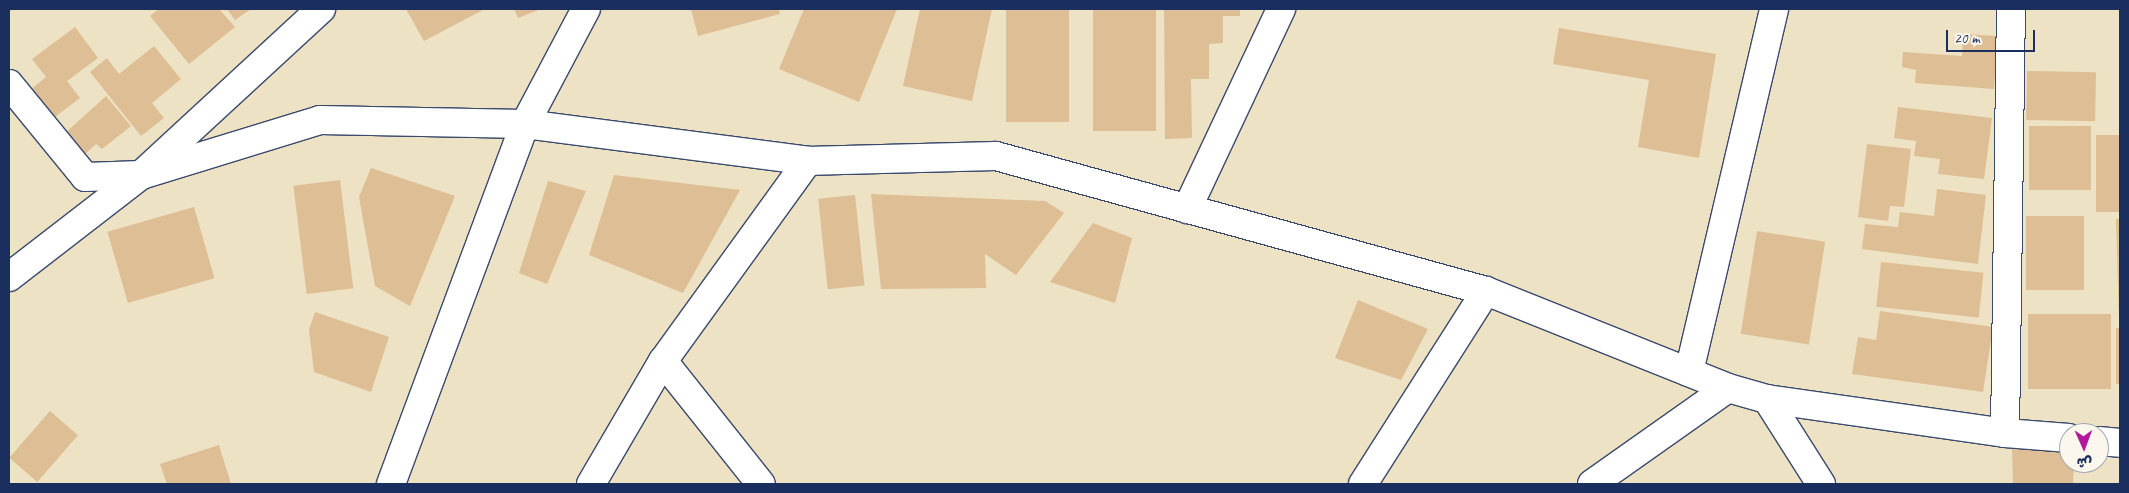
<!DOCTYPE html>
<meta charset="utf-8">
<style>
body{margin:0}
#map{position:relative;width:2129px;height:493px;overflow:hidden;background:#ede2c3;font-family:Caveat,"Playpen Sans Arabic",sans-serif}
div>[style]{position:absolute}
.building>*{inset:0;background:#debe95;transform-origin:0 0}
.roads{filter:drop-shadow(1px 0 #3a4a6d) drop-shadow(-1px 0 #3a4a6d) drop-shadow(0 1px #3a4a6d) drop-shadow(0 -1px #3a4a6d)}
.minor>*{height:28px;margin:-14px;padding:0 14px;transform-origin:14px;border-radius:14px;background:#fff}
span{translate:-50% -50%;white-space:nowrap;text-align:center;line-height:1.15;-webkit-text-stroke:5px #fbf7ec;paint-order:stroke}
.frame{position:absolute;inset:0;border:10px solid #1b2f5e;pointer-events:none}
.north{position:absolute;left:2059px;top:423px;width:50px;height:50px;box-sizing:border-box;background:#fbf7ec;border:1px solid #a1a7b3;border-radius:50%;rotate:178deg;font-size:14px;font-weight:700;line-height:20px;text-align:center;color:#1b2f5e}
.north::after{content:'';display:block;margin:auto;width:18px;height:22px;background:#b5179e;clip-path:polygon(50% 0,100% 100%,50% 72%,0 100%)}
.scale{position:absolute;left:1946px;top:30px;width:89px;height:22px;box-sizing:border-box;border:2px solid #1b2f5e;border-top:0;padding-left:6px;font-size:15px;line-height:18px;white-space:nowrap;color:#1b2f5e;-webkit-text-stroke:4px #fbf7ec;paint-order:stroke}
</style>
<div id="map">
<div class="building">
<div style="clip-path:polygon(159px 9px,219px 9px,235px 27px,189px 64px,150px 16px)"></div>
<div style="clip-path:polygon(227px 9px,251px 9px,235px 20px)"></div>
<div style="clip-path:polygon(406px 9px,482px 9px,483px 10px,424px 41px)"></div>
<div style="clip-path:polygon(514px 9px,541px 9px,518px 18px)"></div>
<div style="clip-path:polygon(691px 9px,779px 9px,780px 14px,698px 36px)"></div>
<div style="clip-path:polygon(804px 9px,897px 9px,859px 102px,779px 69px)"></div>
<div style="clip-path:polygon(920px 9px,992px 9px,972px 101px,903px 86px)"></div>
<div style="left:1006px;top:9px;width:63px;height:113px"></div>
<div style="left:1093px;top:9px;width:63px;height:122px"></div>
<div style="clip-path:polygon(1164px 9px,1240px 9px,1240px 16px,1223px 16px,1223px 43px,1209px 44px,1209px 79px,1191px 79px,1192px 138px,1165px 139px)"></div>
<div style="clip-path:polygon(75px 27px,98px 58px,67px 81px,80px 98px,47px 123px,25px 94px,46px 77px,32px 59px)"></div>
<div style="clip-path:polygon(1559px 28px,1716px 54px,1699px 158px,1638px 147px,1649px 80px,1553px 64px)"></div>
<div style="clip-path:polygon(1963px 34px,1998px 36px,1994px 89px,1915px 83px,1916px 70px,1902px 67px,1903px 52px,1962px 56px)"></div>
<div style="clip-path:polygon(154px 46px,181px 79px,152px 103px,164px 118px,141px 136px,90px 72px,107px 58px,119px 74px)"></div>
<div style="left:2027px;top:71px;width:69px;height:49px;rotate:1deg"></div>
<div style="clip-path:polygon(106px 96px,131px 126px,102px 149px,96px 144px,83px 156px,63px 135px)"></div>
<div style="clip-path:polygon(1898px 107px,1992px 118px,1984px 179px,1938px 174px,1940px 159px,1914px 156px,1916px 141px,1894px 138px)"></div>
<div style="left:2029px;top:126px;width:62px;height:64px"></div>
<div style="left:2096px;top:135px;width:24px;height:77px"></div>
<div style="clip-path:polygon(1867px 144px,1911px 149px,1904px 207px,1890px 206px,1888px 221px,1858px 217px)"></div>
<div style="clip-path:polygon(371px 168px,455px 196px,410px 306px,375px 286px,359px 197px)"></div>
<div style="clip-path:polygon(614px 175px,740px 190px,683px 293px,589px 255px)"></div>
<div style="left:340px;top:180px;width:109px;height:47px;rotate:83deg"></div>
<div style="clip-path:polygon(548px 181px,586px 191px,547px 284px,519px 273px)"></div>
<div style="clip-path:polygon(1937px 189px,1986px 195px,1978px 264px,1862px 249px,1865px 224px,1898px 227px,1900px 212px,1934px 216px)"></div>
<div style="clip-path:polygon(871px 194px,1045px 201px,1064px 213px,1016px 275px,985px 254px,986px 288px,881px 289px)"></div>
<div style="left:855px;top:195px;width:91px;height:37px;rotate:84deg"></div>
<div style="left:194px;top:207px;width:74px;height:90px;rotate:74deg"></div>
<div style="left:2026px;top:216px;width:58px;height:74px"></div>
<div style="clip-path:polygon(2116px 219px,2120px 219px,2120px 319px,2119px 319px)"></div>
<div style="clip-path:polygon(1093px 223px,1132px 238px,1115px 303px,1050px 282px)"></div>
<div style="left:1757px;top:231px;width:69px;height:104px;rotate:9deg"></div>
<div style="left:1881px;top:262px;width:103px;height:45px;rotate:6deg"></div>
<div style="clip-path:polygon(1358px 300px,1428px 329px,1401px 380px,1335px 358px)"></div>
<div style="clip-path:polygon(1880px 311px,1993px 327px,1983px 392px,1852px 374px,1858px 337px,1876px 340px)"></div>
<div style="clip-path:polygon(315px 312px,389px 337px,371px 392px,314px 372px,309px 330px)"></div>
<div style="left:2028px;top:314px;width:83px;height:75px"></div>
<div style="left:2116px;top:328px;width:4px;height:56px"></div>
<div style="left:50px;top:411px;width:37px;height:62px;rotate:41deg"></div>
<div style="clip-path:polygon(219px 445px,231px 484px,167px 484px,160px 464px)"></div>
<div style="clip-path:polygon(2012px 449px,2069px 451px,2069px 463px,2074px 463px,2073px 484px,2013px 484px)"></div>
</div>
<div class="roads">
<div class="minor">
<div style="left:9px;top:84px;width:120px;rotate:50.7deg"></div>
<div style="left:85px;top:177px;width:56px;rotate:-2deg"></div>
<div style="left:141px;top:175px;width:187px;rotate:-17.1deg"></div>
<div style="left:320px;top:120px;width:205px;rotate:1.1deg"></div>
<div style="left:525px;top:124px;width:285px;rotate:7.4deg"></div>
<div style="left:808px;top:161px;width:188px;rotate:-1.5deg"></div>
<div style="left:996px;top:156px;width:508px;rotate:15.4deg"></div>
<div style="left:1486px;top:291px;width:261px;rotate:21.8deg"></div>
<div style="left:1728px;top:388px;width:41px;rotate:15.8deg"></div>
<div style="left:1767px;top:399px;width:240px;rotate:8.1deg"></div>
<div style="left:2005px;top:433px;width:64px;rotate:4.5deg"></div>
<div style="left:1187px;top:209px;width:221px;rotate:-64.8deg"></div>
<div style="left:9px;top:277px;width:167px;rotate:-37.7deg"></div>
<div style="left:141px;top:175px;width:245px;rotate:-42.7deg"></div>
<div style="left:663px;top:361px;width:157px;rotate:51.5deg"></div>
<div style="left:1689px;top:372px;width:373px;rotate:-76.8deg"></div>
<div style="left:1767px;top:399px;width:101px;rotate:57.6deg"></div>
<div style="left:2005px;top:433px;width:424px;rotate:-89.2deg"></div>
<div style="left:2099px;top:441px;width:21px;rotate:5deg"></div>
<div style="left:391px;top:484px;width:384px;rotate:-69.6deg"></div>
<div style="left:525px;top:124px;width:130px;rotate:-62.1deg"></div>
<div style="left:591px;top:484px;width:143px;rotate:-59.7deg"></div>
<div style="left:663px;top:361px;width:247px;rotate:-54.1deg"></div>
<div style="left:1363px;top:484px;width:229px;rotate:-57.5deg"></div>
<div style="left:1592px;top:484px;width:166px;rotate:-35.2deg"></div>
</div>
</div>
<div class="frame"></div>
<div class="north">ش</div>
<div class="scale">20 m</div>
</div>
